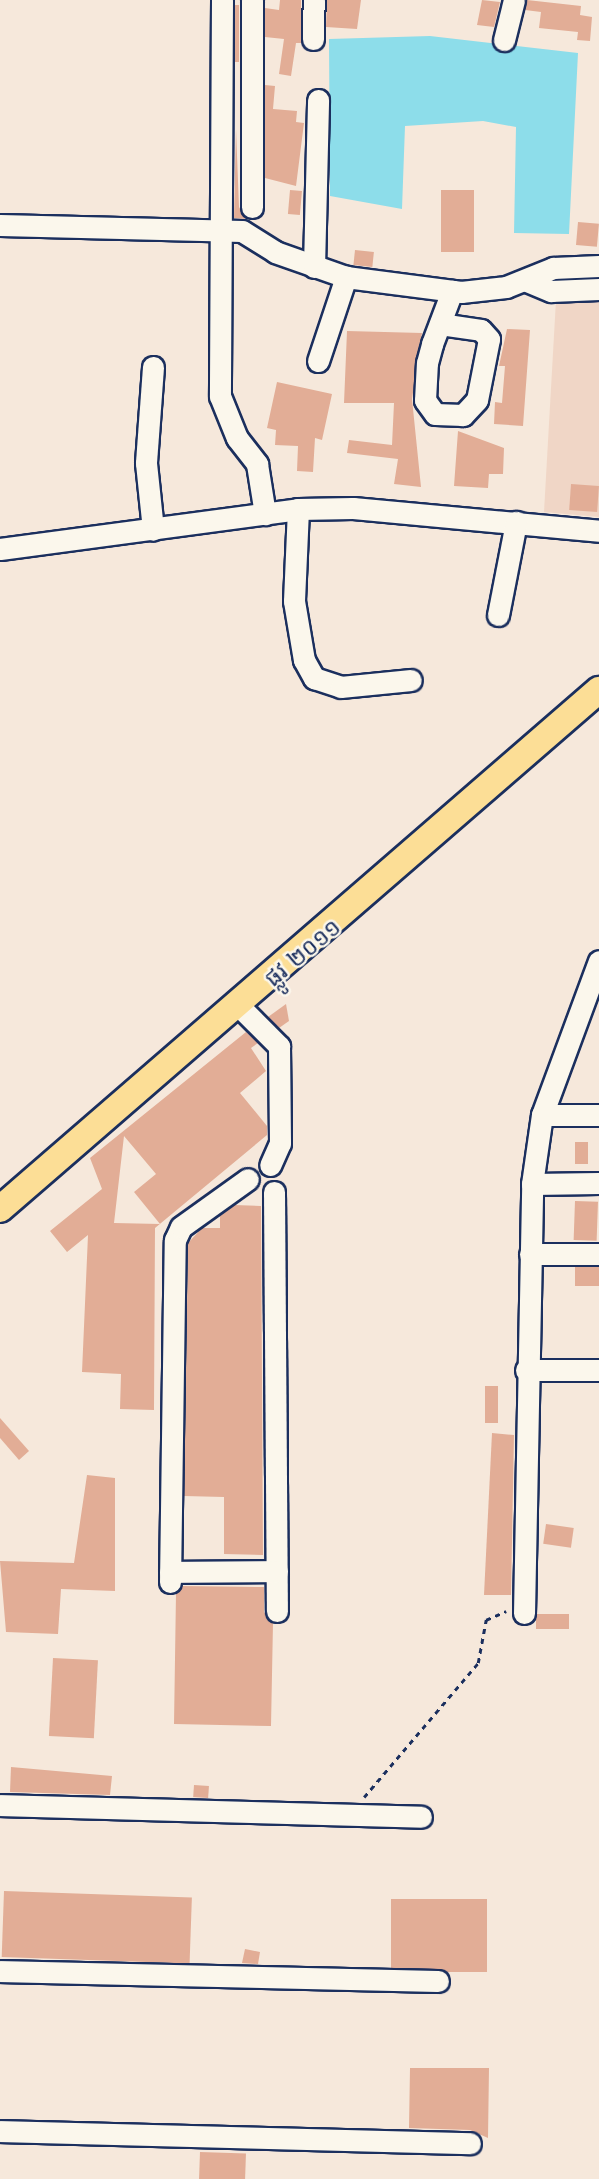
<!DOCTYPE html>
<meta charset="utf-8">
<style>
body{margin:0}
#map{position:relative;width:599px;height:2179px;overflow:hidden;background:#f6e8db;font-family:"Playpen Sans","Noto Sans Khmer",sans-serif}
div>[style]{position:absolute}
.built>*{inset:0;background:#f0d6c6}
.water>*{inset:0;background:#8dddea}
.building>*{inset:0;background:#e2ad96;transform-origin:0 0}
.path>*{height:2.5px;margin-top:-1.25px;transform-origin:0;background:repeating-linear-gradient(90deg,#1b2f5e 0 5px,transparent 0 10px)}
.roads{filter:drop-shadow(2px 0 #1b2f5e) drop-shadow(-2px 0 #1b2f5e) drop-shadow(0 2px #1b2f5e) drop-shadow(0 -2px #1b2f5e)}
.minor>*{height:21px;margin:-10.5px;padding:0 10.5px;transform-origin:10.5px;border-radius:10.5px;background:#fbf7ec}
.major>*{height:26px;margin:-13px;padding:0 13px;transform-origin:13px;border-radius:13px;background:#fcde96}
span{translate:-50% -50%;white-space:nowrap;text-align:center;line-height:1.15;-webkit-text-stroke:5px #fbf7ec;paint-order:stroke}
.street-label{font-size:23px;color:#1b2f5e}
</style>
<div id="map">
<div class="built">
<div style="clip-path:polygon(599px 299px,599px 517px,544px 512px,556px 300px)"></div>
</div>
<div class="water">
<div style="clip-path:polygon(430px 36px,578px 53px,569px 234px,514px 233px,516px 127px,483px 121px,405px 126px,402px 209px,330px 196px,329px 39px)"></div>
</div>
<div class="building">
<div style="clip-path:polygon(280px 0,301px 0,301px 43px,296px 43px,291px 76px,279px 74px,284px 39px,265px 37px,265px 8px,279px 10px)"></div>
<div style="clip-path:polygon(327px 0,361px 0,357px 29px,326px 27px)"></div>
<div style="clip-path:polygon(482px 0,500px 2px,494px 27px,477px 25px)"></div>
<div style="clip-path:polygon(527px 0,581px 6px,580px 15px,592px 17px,590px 41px,577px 40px,578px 32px,539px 28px,541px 12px,525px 10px)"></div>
<div style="left:235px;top:5px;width:4px;height:57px"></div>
<div style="clip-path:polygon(265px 85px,275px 86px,273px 109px,297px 111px,296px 122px,304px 123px,296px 186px,265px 178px)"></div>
<div style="clip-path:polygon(236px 129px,239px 207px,246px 219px,234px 218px)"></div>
<div style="left:290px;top:190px;width:12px;height:24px;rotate:5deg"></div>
<div style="left:441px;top:190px;width:33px;height:62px"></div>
<div style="left:578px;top:222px;width:21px;height:23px;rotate:5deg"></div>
<div style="left:355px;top:250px;width:19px;height:15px;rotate:6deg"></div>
<div style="clip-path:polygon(507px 329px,530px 330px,523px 426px,494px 424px,495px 402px,502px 403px,505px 366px,499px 366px)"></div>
<div style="clip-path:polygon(347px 331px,422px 333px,412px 399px,421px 487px,394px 484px,398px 459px,347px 453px,349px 440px,392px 445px,394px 403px,344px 403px)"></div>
<div style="clip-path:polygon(277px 382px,332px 394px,322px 440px,315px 438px,313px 472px,297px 471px,298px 446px,275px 445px,276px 430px,267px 428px)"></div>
<div style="clip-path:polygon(458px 431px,504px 448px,503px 474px,489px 474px,488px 488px,454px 486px)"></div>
<div style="left:571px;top:484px;width:28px;height:26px;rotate:4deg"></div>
<div style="clip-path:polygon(286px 1004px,289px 1021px,279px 1028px,268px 1017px)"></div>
<div style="clip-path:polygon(evenodd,246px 1032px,258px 1043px,251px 1048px,266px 1071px,240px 1093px,267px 1126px,267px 1135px,155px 1228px,154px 1410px,120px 1409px,121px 1374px,82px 1372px,88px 1235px,67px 1252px,50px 1231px,102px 1189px,90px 1158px,246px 1032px,124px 1136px,156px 1174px,134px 1192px,160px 1224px,114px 1223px,124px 1136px)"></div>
<div style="left:575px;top:1142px;width:13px;height:22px"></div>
<div style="left:575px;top:1201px;width:23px;height:39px;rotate:2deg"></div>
<div style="clip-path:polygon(234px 1205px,261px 1206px,263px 1555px,224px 1554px,224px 1497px,184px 1496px,188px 1243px,202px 1228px,220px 1228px,220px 1215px)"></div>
<div style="left:575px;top:1267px;width:24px;height:19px"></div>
<div style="left:485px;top:1386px;width:13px;height:37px"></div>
<div style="clip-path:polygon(0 1418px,29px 1451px,19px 1460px,0 1438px)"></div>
<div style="clip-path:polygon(492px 1433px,514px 1435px,511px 1595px,484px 1595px)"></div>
<div style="clip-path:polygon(87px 1475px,115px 1478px,115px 1591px,61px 1589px,58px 1634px,6px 1632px,0 1561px,74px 1563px)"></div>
<div style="left:546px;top:1524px;width:28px;height:20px;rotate:8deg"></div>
<div style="clip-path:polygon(182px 1586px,264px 1587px,264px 1612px,273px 1623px,271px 1726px,174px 1724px,176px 1593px)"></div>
<div style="left:569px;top:1614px;width:15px;height:33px;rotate:90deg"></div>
<div style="left:53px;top:1658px;width:45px;height:78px;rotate:3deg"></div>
<div style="clip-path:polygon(11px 1767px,112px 1776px,110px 1795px,10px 1792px)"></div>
<div style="left:194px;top:1785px;width:15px;height:12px;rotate:4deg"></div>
<div style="left:4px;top:1891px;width:188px;height:66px;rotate:2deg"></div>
<div style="left:487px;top:1899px;width:73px;height:96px;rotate:90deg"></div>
<div style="clip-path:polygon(245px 1949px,260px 1952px,258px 1964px,242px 1963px)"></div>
<div style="clip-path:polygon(410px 2068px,489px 2068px,488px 2138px,470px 2130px,409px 2128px)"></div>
<div style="left:200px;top:2152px;width:46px;height:27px;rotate:2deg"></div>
</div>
<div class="path">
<div style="left:364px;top:1797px;width:176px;rotate:-49.6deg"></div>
<div style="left:478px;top:1663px;width:44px;rotate:-79.5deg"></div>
<div style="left:486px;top:1620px;width:22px;rotate:-24deg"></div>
</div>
<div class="roads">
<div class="minor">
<div style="left:222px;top:0;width:396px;rotate:90.3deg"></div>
<div style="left:220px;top:396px;width:45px;rotate:68deg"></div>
<div style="left:237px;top:438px;width:33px;rotate:52deg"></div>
<div style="left:257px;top:464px;width:51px;rotate:80.9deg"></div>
<div style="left:313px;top:39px;width:39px;rotate:-89deg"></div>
<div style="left:504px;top:40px;width:41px;rotate:-76deg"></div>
<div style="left:252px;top:207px;width:207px;rotate:-90deg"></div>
<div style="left:0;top:225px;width:242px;rotate:1.4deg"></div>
<div style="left:242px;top:231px;width:39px;rotate:32deg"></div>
<div style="left:275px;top:252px;width:75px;rotate:19.4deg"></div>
<div style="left:346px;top:277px;width:116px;rotate:7.4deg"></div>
<div style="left:461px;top:292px;width:45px;rotate:-6.3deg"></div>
<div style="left:506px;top:287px;width:51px;rotate:-22deg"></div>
<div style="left:553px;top:268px;width:46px;rotate:-2.5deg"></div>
<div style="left:314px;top:267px;width:167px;rotate:-88.6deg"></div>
<div style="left:527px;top:281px;width:26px;rotate:23deg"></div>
<div style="left:551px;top:291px;width:48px;rotate:-2.4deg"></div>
<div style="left:440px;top:324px;width:41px;rotate:8.3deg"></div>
<div style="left:481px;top:330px;width:12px;rotate:48deg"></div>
<div style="left:489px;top:339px;width:62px;rotate:101.1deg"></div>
<div style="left:477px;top:400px;width:21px;rotate:133deg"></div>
<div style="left:463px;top:415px;width:28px;rotate:-178deg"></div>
<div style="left:435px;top:414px;width:17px;rotate:-126deg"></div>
<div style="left:425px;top:400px;width:37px;rotate:-87deg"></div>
<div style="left:427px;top:363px;width:20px;rotate:-75deg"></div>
<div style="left:432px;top:344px;width:57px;rotate:-69.3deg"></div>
<div style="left:318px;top:361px;width:89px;rotate:-71.6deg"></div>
<div style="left:153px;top:367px;width:96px;rotate:94.2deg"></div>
<div style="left:146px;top:463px;width:67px;rotate:84deg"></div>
<div style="left:298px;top:509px;width:92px;rotate:92.5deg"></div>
<div style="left:294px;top:601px;width:60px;rotate:80.4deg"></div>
<div style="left:304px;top:660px;width:21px;rotate:61deg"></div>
<div style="left:314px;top:678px;width:28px;rotate:18deg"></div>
<div style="left:341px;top:687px;width:70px;rotate:-5.7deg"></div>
<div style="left:0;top:549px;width:301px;rotate:-7.6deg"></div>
<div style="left:298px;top:509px;width:55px;rotate:-1deg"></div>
<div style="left:353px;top:508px;width:247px;rotate:5.3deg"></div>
<div style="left:498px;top:615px;width:95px;rotate:-79deg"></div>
<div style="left:239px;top:1006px;width:57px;rotate:45deg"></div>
<div style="left:279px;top:1046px;width:97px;rotate:89.4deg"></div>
<div style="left:280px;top:1143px;width:24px;rotate:114deg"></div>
<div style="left:542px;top:1115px;width:57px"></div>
<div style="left:532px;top:1184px;width:67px;rotate:-0.9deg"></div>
<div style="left:274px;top:1192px;width:419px;rotate:89.6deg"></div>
<div style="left:530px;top:1254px;width:69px"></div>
<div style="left:526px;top:1370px;width:73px"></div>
<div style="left:170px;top:1572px;width:107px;rotate:-0.5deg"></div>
<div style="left:170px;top:1582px;width:342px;rotate:-89.2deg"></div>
<div style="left:175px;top:1240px;width:14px;rotate:-65deg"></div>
<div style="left:181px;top:1227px;width:82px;rotate:-35.6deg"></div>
<div style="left:524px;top:1613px;width:429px;rotate:-88.9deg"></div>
<div style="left:532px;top:1184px;width:70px;rotate:-81.8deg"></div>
<div style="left:542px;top:1115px;width:164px;rotate:-69.7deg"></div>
<div style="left:0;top:1805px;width:421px;rotate:1.6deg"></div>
<div style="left:0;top:1971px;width:438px;rotate:1.3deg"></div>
<div style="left:0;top:2131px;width:470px;rotate:1.5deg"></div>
</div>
<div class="major">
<div style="left:0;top:1209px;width:793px;rotate:-40.91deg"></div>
</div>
</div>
<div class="street-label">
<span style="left:302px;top:952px;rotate:-40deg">ផ្លូវ ២០១១</span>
</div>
</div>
